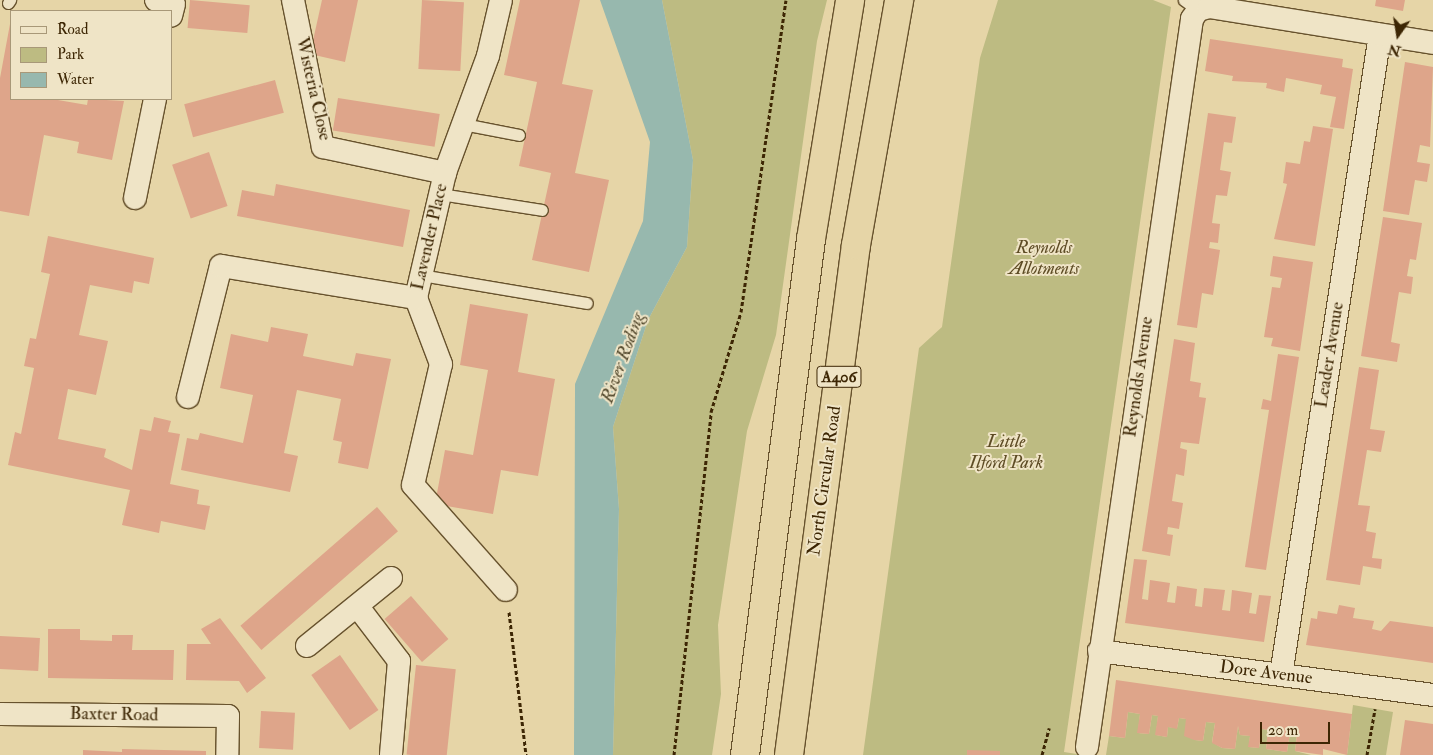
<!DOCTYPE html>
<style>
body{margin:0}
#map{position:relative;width:1433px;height:755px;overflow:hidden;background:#e6d5a7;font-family:"IM FELL Double Pica",serif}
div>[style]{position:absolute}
.green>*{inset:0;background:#bdbb82}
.water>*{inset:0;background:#97b8ae}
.building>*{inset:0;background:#dea58a;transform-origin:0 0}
.path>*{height:3px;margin-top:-1.5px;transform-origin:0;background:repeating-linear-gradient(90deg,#3d2604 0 4px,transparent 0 6.5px)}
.roads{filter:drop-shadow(1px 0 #67522d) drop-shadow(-1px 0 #67522d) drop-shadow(0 1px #67522d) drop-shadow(0 -1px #67522d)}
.lane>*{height:11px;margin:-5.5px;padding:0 5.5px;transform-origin:5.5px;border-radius:5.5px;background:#efe4c6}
.street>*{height:22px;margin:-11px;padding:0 11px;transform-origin:11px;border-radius:11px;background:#efe4c6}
.highway>*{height:28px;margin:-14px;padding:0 14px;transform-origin:14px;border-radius:14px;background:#e6d5a7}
span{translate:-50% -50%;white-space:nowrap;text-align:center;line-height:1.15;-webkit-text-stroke:4px #efe4c6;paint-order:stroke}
.shield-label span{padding:1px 4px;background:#efe4c6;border:1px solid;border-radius:4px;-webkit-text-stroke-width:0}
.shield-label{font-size:16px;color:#3d2604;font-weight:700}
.street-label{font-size:18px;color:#3d2604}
.park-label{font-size:18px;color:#5d4b24;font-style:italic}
.water-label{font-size:19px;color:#544a2e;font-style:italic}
.legend{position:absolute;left:10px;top:10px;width:162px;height:90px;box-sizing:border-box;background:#efe4c6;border:1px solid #a89878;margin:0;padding:6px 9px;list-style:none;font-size:15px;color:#3d2604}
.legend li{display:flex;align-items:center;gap:10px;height:25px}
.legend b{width:25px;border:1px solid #a89878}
.north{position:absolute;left:1373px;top:10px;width:50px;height:50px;-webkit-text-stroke:4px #efe4c6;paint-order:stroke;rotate:193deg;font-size:14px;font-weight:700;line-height:20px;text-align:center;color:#3d2604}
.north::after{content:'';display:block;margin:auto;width:18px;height:22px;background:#3d2604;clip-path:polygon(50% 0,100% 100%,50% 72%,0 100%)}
.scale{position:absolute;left:1260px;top:722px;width:70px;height:22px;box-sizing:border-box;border:2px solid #3d2604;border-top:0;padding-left:6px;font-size:15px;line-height:18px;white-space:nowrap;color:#3d2604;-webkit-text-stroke:4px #efe4c6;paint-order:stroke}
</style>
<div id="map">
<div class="green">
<div style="clip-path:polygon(662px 0,827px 0,817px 41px,776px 335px,747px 431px,718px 625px,721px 694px,712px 755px,613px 755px,619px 509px,613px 427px,648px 320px,687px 247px,693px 160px)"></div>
<div style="clip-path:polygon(998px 0,1153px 0,1171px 7px,1064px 752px,1083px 755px,863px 755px,919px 348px,942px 327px,980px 58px)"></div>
<div style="clip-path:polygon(1353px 705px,1393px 712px,1386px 755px,1347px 755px)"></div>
<div style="clip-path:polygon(1128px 712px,1140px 714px,1138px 733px,1149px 734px,1152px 715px,1158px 716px,1156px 735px,1167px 737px,1168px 727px,1177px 728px,1179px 718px,1186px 719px,1195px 740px,1203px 741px,1206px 722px,1215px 723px,1212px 742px,1222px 748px,1235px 749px,1238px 726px,1240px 735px,1250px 736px,1249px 747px,1259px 748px,1262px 729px,1268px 730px,1266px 749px,1287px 752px,1290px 733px,1297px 734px,1295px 751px,1311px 755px,1106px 755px,1109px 736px,1125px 738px)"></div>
</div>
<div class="water">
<div style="clip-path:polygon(600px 0,662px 0,693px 160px,687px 247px,648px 320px,613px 427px,619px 509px,613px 755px,574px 755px,575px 384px,643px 221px,650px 142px)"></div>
</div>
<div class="building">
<div style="left:190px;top:0;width:60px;height:28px;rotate:5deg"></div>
<div style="clip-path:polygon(322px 0,358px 0,345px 62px,310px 54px)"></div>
<div style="left:422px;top:0;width:42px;height:69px;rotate:3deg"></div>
<div style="clip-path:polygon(520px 0,580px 0,562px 84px,593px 90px,575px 173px,609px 180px,589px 272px,532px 260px,551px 173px,519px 166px,537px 82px,504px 75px)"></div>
<div style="clip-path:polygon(1376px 0,1405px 0,1403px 11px,1375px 6px)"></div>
<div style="clip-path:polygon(10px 24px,11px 99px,52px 99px,87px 105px,88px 99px,124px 101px,112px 160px,77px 153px,79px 142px,44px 135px,29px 216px,0 211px,0 78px)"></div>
<div style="clip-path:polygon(1210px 39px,1343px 59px,1342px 67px,1353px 69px,1344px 129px,1330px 127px,1336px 97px,1320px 94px,1322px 85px,1286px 78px,1284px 92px,1266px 88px,1267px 83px,1232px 81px,1233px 76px,1205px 71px)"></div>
<div style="clip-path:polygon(1405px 62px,1433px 67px,1430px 147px,1420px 145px,1417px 162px,1430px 164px,1427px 182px,1415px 180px,1409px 215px,1383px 211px)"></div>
<div style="left:275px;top:80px;width:34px;height:94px;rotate:75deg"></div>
<div style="left:338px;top:98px;width:103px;height:33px;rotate:9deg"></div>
<div style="clip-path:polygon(1208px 113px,1236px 117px,1232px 143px,1224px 142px,1220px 170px,1231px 172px,1227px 196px,1216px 195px,1212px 223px,1220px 224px,1218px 243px,1210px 242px,1209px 248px,1220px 250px,1213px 295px,1202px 293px,1197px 328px,1177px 325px)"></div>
<div style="clip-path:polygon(1313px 126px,1333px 129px,1315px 246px,1274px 239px,1287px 184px,1283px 183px,1286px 162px,1300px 164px,1304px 141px,1310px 142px)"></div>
<div style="left:209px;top:152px;width:57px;height:39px;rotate:71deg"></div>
<div style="clip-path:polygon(276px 184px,410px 210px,403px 247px,237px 216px,242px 190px,274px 196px)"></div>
<div style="clip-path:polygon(1383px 217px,1422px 223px,1416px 260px,1410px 259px,1407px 276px,1413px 277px,1411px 294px,1399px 292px,1391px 342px,1400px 344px,1397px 362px,1361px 356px)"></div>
<div style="clip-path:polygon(48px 236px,154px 258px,149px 284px,134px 281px,132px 293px,90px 285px,79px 335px,108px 341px,96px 395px,68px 389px,58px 439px,106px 449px,104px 457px,132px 470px,140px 429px,151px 431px,154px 417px,171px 421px,168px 432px,180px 434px,170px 484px,199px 490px,197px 504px,210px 506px,205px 530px,161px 521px,159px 533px,122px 525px,130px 490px,8px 465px,15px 432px,21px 434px,34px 368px,24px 366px,30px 338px,36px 339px,50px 274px,41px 272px)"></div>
<div style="clip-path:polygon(1273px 256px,1313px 262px,1300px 351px,1271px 346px,1273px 338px,1264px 337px,1272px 287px,1280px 288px,1282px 278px,1270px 276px)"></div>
<div style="clip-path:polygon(470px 304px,528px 314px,518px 372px,555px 379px,538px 476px,501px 470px,493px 514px,435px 504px,445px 450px,473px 455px,488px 370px,460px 365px)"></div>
<div style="clip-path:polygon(271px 327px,308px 334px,303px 356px,353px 366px,356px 353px,391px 359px,368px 469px,338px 463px,342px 442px,333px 440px,341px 399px,297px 390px,284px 453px,298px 456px,290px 492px,181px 470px,187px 438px,198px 440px,200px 433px,243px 443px,253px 395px,220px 388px,231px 334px,268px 342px)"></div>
<div style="clip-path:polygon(1174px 339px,1195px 343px,1190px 381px,1201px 383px,1199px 397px,1206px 398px,1199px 444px,1181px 442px,1180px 448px,1187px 450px,1184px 476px,1176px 474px,1172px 501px,1183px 503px,1179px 529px,1168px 527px,1167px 534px,1173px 535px,1170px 556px,1142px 551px)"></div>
<div style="clip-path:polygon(1278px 354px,1299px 357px,1266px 570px,1245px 567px,1269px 410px,1261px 409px,1263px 399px,1271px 401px)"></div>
<div style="clip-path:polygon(1359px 367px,1379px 370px,1370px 429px,1385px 431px,1381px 452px,1367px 450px,1358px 505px,1370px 506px,1366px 531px,1376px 533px,1372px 558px,1382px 559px,1381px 569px,1363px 566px,1360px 585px,1326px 580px)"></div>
<div style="left:377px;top:507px;width:32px;height:181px;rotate:49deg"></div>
<div style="clip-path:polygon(1134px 559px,1147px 560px,1142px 599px,1148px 600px,1150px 580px,1170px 583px,1167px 602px,1175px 603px,1177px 586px,1197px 589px,1195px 606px,1202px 607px,1204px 588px,1225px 590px,1222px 610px,1230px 611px,1232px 590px,1252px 593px,1249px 613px,1256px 614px,1259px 595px,1271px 596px,1264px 642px,1125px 623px)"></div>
<div style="left:411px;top:596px;width:57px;height:35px;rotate:49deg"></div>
<div style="clip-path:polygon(1339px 605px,1355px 608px,1353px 618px,1374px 621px,1372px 629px,1381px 631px,1390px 621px,1433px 627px,1433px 663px,1306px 645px,1311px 618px,1317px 619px,1318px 611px,1337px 614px)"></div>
<div style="clip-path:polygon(220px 618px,266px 678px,247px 693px,239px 681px,186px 680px,187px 644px,211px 644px,201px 629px)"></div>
<div style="clip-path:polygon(48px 629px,80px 629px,80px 640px,112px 641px,112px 635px,133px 635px,132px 650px,174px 650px,173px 680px,48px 678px)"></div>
<div style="left:0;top:636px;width:40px;height:33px;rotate:3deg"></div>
<div style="left:340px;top:655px;width:67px;height:35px;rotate:55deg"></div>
<div style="left:416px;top:665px;width:40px;height:90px;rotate:6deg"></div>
<div style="clip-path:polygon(1116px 680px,1352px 714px,1347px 755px,1323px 749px,1323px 755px,1295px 751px,1297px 734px,1290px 733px,1287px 752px,1266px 749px,1268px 730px,1262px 729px,1259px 748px,1248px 747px,1250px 736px,1240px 735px,1238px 726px,1235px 749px,1222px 748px,1212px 743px,1215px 723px,1206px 722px,1203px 741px,1194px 740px,1184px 736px,1186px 719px,1179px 718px,1177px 729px,1168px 727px,1167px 737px,1155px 735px,1158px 716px,1152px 715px,1149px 734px,1137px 733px,1140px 714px,1128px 712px,1125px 738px,1109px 736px)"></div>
<div style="left:261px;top:711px;width:34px;height:37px;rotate:3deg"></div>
<div style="clip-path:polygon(1405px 720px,1433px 724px,1433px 755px,1400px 755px)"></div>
<div style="clip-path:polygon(122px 749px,206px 751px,206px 755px,83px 755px,83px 750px,122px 752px)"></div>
<div style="clip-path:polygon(967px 750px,1000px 751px,1000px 755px,967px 755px)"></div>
</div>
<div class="path">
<div style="left:509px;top:612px;width:144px;rotate:83.2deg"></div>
<div style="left:674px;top:755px;width:345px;rotate:-83.8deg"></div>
<div style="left:711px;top:412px;width:104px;rotate:-73.3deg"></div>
<div style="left:741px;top:312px;width:315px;rotate:-81.8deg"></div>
<div style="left:1042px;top:755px;width:28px;rotate:-75deg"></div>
<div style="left:1367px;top:755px;width:47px;rotate:-80.1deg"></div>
</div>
<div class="roads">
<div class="lane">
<div style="left:1184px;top:0;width:17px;rotate:36deg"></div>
<div style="left:8px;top:3px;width:4px;rotate:-56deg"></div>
<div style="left:463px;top:124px;width:57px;rotate:11.1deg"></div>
<div style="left:440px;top:194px;width:103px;rotate:8.9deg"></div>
<div style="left:421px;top:275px;width:168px;rotate:9.6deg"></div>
</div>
<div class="street">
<div style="left:156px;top:0;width:18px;rotate:13deg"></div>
<div style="left:174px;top:4px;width:12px;rotate:104deg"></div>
<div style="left:293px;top:0;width:150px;rotate:78.5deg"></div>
<div style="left:323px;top:147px;width:125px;rotate:12deg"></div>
<div style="left:501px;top:0;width:57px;rotate:103.1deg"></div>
<div style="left:488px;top:56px;width:125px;rotate:110.2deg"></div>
<div style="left:445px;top:173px;width:128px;rotate:103.1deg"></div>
<div style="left:416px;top:298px;width:71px;rotate:69.3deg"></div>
<div style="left:441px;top:364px;width:124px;rotate:103deg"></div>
<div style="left:413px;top:485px;width:140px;rotate:48.5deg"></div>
<div style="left:135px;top:198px;width:101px;rotate:-78.6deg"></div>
<div style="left:188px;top:397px;width:135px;rotate:-75.9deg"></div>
<div style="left:221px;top:266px;width:198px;rotate:9.3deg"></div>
<div style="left:358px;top:607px;width:68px;rotate:52.8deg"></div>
<div style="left:399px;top:661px;width:94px;rotate:94.9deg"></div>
<div style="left:307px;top:646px;width:108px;rotate:-39deg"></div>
<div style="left:1099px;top:651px;width:337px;rotate:7.5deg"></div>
<div style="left:1281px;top:675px;width:648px;rotate:-81.21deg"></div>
<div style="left:0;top:714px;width:228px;rotate:0.5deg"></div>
<div style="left:228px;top:716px;width:39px;rotate:91deg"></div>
<div style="left:1087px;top:747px;width:736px;rotate:-81.79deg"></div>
<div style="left:1192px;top:19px;width:11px;rotate:-56deg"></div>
<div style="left:1198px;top:10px;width:11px;rotate:-15deg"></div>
<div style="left:1209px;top:7px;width:227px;rotate:9.1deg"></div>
</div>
<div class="highway">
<div style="left:745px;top:755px;width:520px;rotate:-82.71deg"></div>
<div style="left:811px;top:239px;width:242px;rotate:-80.7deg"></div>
<div style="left:789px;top:755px;width:514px;rotate:-82.52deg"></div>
<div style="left:856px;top:245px;width:249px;rotate:-80deg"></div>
</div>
</div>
<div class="shield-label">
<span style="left:839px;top:377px">A406</span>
</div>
<div class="street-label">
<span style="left:313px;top:89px;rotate:77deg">Wisteria Close</span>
<span style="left:430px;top:237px;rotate:-77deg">Lavender Place</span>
<span style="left:1330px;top:355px;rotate:-81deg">Leader Avenue</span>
<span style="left:1139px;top:377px;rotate:-82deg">Reynolds Avenue</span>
<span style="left:825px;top:481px;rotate:-82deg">North Circular Road</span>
<span style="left:1266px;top:673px;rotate:7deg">Dore Avenue</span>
<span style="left:114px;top:715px;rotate:1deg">Baxter Road</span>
</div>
<div class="park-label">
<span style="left:1044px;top:259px">Reynolds<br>Allotments</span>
<span style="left:1006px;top:453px">Little<br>Ilford Park</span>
</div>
<div class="water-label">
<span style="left:623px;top:358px;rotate:-70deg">River Roding</span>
</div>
<ul class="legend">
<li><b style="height:6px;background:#efe4c6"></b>Road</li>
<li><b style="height:14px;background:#bdbb82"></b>Park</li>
<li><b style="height:14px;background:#97b8ae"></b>Water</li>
</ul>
<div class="north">N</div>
<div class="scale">20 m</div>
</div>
